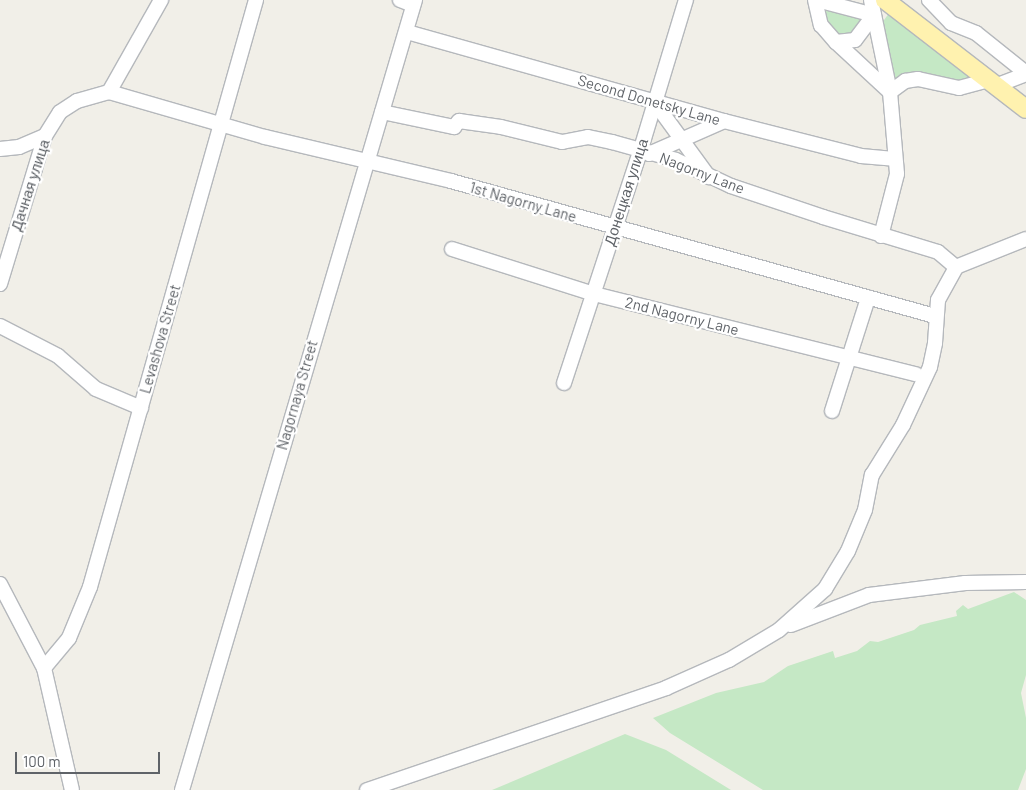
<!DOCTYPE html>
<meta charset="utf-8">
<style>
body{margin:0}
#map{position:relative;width:1026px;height:790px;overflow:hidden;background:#f1efe8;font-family:Barlow,sans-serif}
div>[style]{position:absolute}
.green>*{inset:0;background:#c5e8c5}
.roads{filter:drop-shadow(1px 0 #b5b8bc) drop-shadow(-1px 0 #b5b8bc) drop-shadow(0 1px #b5b8bc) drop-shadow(0 -1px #b5b8bc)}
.minor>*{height:14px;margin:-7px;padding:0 7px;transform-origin:7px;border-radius:7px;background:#fff}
.major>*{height:18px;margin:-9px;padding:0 9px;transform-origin:9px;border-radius:9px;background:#fff2af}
span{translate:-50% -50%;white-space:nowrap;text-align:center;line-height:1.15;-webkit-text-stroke:4.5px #fff;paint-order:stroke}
.street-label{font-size:15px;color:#5f6368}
.scale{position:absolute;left:15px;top:752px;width:145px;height:22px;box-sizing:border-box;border:2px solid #5f6368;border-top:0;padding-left:6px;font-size:15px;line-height:18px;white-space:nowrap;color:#5f6368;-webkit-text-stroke:4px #fff;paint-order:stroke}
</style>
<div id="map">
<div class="green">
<div style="clip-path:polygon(819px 5px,868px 19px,853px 38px,832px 35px)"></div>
<div style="clip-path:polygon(889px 13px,977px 80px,966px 84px,892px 83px,882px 23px)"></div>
<div style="clip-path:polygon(1014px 592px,1026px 600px,1026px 675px,1021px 693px,1026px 718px,1026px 769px,1018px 790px,763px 790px,670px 733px,653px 718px,716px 693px,764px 682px,788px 666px,833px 651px,835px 658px,857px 651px,870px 641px,878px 642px,914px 630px,920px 625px,957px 616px,956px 611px,963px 605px,968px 609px)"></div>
<div style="clip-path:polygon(625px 734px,666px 750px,731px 790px,492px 790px)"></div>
</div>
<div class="roads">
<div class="minor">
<div style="left:400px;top:0;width:14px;rotate:21deg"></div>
<div style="left:815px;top:0;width:26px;rotate:77deg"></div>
<div style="left:821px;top:25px;width:23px;rotate:49deg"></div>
<div style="left:836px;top:42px;width:19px;rotate:-6deg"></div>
<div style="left:855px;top:40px;width:31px;rotate:-53deg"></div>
<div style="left:874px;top:15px;width:59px;rotate:-165.3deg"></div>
<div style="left:871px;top:0;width:94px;rotate:78.3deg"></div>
<div style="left:890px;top:92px;width:82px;rotate:85.1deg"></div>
<div style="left:897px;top:174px;width:64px;rotate:104.5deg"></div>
<div style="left:929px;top:0;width:32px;rotate:46deg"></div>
<div style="left:951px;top:23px;width:27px;rotate:22deg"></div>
<div style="left:976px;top:33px;width:64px;rotate:38.7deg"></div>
<div style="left:407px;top:32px;width:329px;rotate:15.7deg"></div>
<div style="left:724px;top:121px;width:141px;rotate:14.3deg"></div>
<div style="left:861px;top:156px;width:33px;rotate:5deg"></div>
<div style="left:836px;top:42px;width:74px;rotate:42.8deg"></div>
<div style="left:890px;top:92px;width:19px;rotate:-36deg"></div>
<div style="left:905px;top:81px;width:13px;rotate:-9deg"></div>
<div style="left:918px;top:79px;width:42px;rotate:12.4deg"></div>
<div style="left:959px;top:88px;width:30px;rotate:-15deg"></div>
<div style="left:995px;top:86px;width:33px;rotate:-21deg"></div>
<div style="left:109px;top:92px;width:106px;rotate:-60.5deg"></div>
<div style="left:655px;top:103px;width:92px;rotate:53.9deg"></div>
<div style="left:382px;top:112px;width:74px;rotate:11.8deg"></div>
<div style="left:454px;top:127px;width:8px;rotate:-50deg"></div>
<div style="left:459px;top:121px;width:42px;rotate:8.1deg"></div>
<div style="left:501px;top:127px;width:63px;rotate:13.8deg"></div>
<div style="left:562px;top:142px;width:26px;rotate:-11deg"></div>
<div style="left:588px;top:137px;width:25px;rotate:12deg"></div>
<div style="left:612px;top:142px;width:66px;rotate:15.7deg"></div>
<div style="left:676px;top:160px;width:61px;rotate:25.3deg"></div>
<div style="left:731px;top:186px;width:97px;rotate:18.6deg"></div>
<div style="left:823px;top:217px;width:120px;rotate:16.9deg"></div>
<div style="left:938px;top:252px;width:23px;rotate:40deg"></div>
<div style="left:0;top:149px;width:19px;rotate:-6deg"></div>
<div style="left:19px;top:147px;width:28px;rotate:-23deg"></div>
<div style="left:649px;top:154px;width:82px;rotate:-23.7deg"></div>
<div style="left:452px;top:249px;width:149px;rotate:17.6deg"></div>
<div style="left:594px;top:294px;width:332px;rotate:14deg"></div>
<div style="left:0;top:284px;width:155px;rotate:-73.1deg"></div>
<div style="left:45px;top:136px;width:28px;rotate:-58deg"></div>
<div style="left:60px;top:112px;width:20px;rotate:-33deg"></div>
<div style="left:77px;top:101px;width:33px;rotate:-16deg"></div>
<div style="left:109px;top:92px;width:162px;rotate:16.1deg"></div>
<div style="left:265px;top:137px;width:191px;rotate:13.3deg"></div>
<div style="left:451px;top:181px;width:502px;rotate:15.59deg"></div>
<div style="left:0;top:326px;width:65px;rotate:27.3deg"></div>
<div style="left:58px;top:356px;width:50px;rotate:41deg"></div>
<div style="left:96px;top:389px;width:49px;rotate:22.9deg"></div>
<div style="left:564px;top:383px;width:243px;rotate:-71.8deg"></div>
<div style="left:640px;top:152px;width:159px;rotate:-73.2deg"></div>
<div style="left:832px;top:411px;width:119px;rotate:-72.3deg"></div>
<div style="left:0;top:584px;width:95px;rotate:62.4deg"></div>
<div style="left:44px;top:668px;width:125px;rotate:77.1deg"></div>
<div style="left:791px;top:625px;width:84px;rotate:-21deg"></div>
<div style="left:869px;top:595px;width:97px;rotate:-7.1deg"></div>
<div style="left:965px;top:583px;width:61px;rotate:-0.9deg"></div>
<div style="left:44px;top:668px;width:39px;rotate:-50deg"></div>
<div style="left:69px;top:638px;width:55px;rotate:-67.6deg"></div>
<div style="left:90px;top:587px;width:610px;rotate:-74.21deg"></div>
<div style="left:182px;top:790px;width:824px;rotate:-73.57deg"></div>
<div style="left:367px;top:790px;width:316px;rotate:-18.8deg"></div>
<div style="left:666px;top:688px;width:69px;rotate:-24deg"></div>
<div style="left:729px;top:660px;width:58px;rotate:-31deg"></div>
<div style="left:779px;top:630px;width:62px;rotate:-41.7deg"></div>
<div style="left:825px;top:589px;width:44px;rotate:-58.8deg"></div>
<div style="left:848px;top:551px;width:44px;rotate:-67.5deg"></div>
<div style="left:865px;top:510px;width:36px;rotate:-79deg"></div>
<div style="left:872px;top:475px;width:59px;rotate:-58.2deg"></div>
<div style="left:903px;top:425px;width:64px;rotate:-65deg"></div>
<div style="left:930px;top:367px;width:25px;rotate:-78deg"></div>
<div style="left:935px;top:343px;width:43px;rotate:-86deg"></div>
<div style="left:938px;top:300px;width:38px;rotate:-61deg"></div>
<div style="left:956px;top:267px;width:75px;rotate:-21.8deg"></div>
</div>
<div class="major">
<div style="left:885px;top:0;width:178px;rotate:37.7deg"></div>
</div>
</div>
<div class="street-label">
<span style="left:649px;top:100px;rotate:16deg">Second Donetsky Lane</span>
<span style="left:702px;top:173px;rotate:21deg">Nagorny Lane</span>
<span style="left:30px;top:185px;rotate:-72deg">Дачная улица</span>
<span style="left:626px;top:192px;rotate:-72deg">Донецкая улица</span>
<span style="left:523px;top:202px;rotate:16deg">1st Nagorny Lane</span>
<span style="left:682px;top:316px;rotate:14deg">2nd Nagorny Lane</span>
<span style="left:160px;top:339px;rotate:-74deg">Levashova Street</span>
<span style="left:297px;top:395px;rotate:-74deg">Nagornaya Street</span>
</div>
<div class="scale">100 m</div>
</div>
